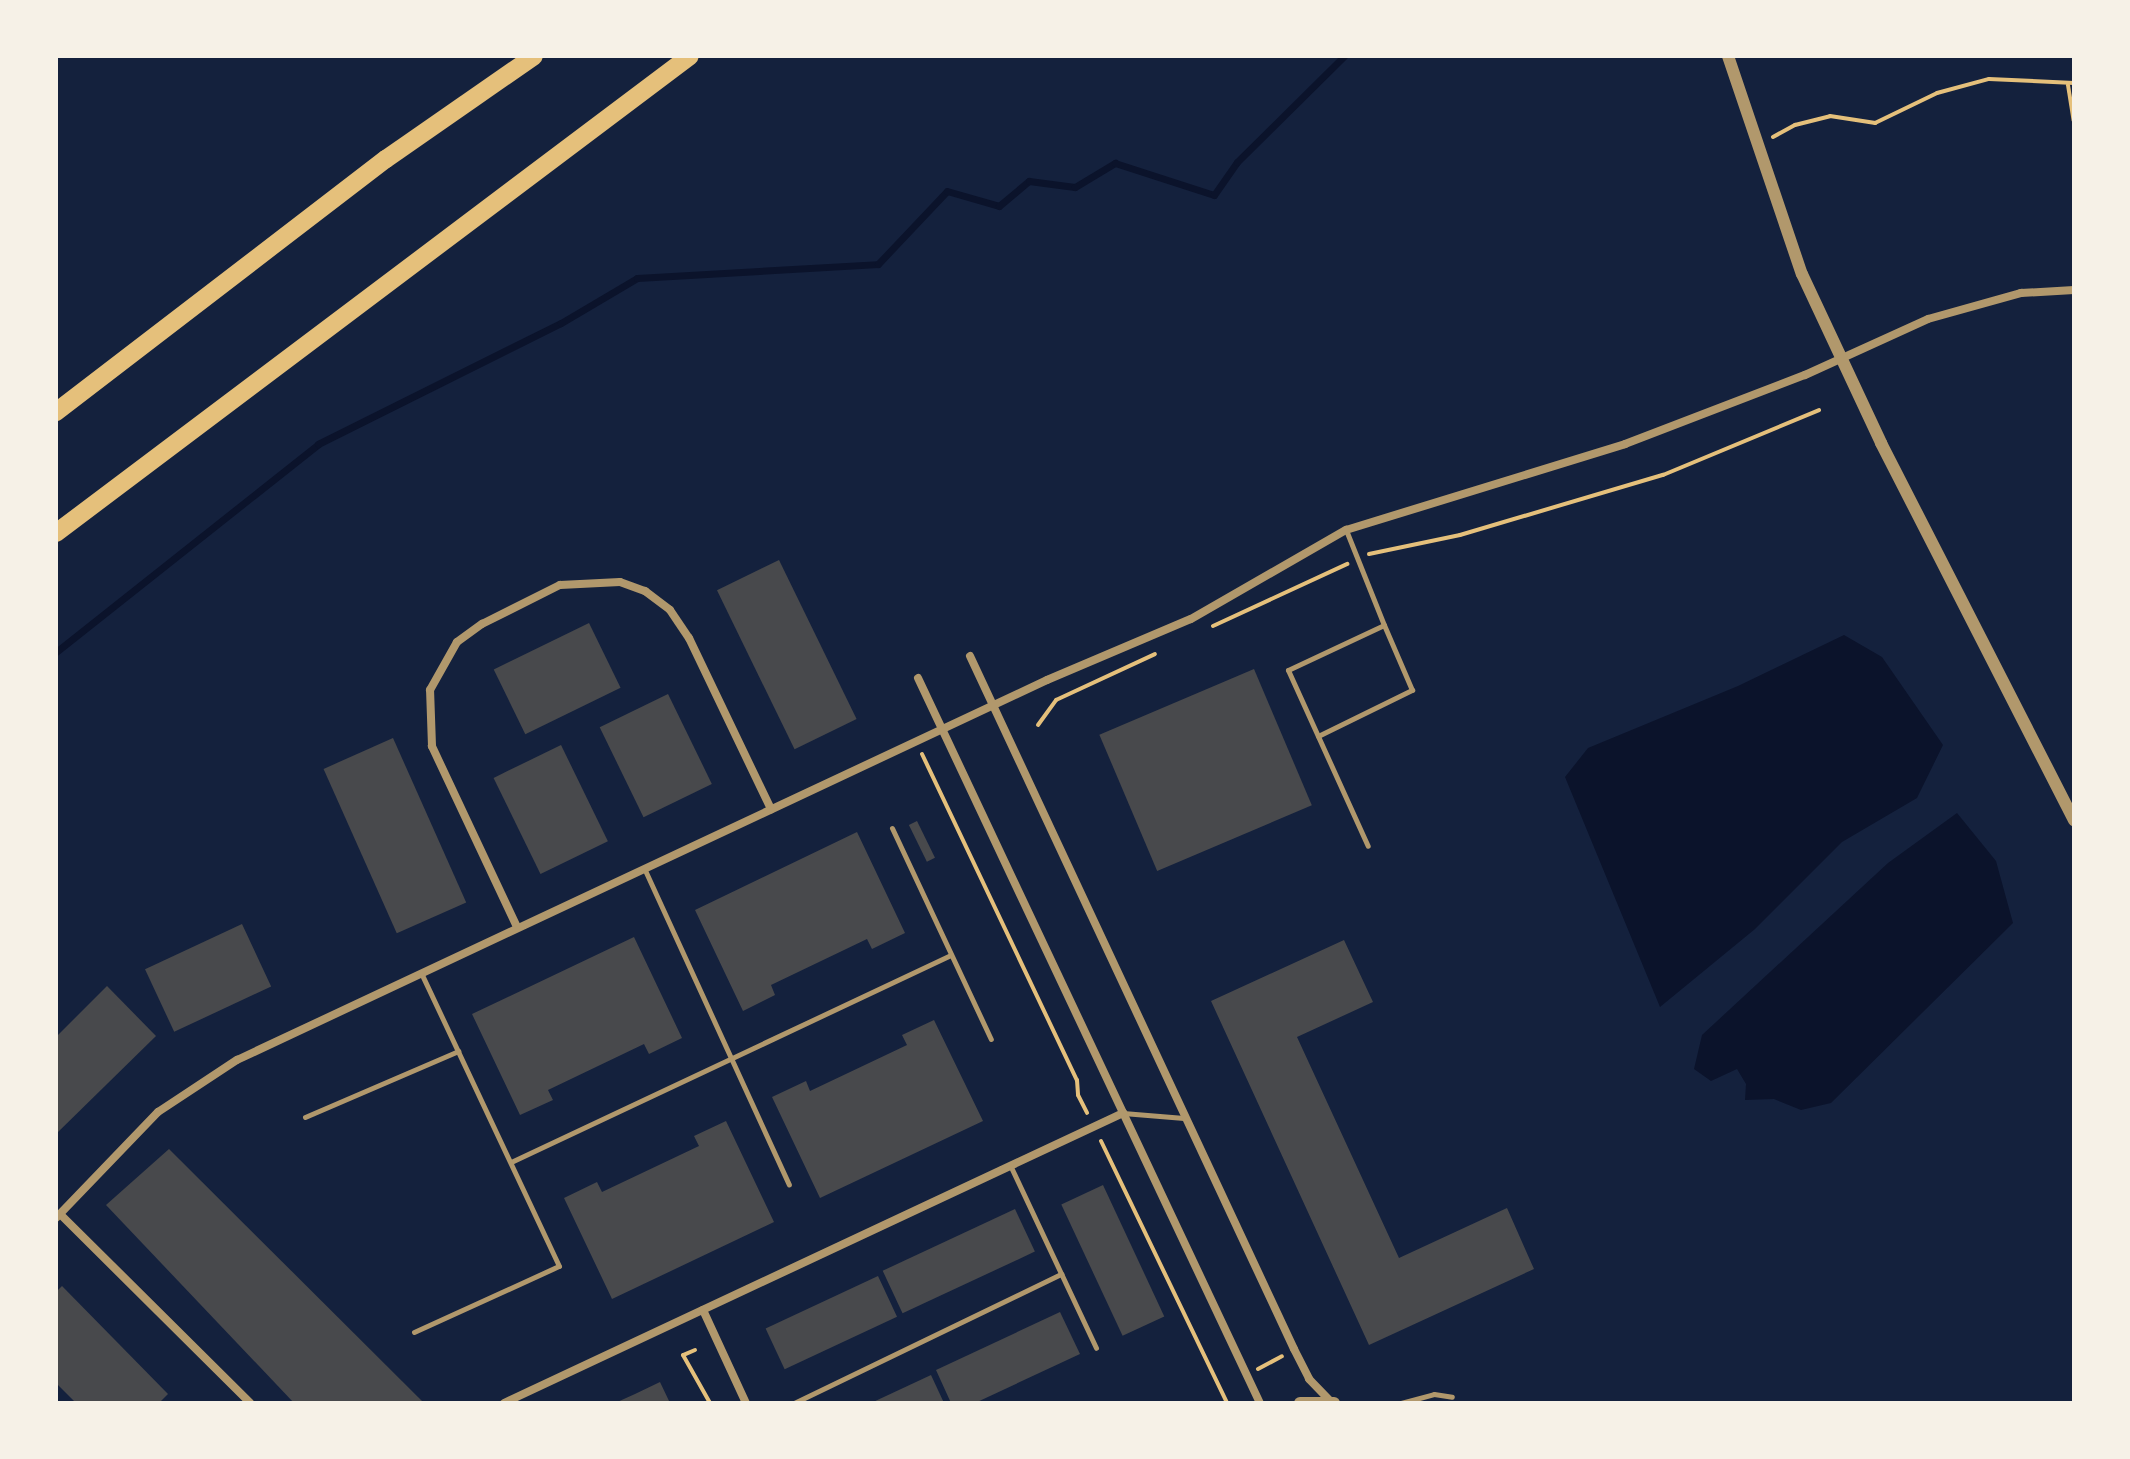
<!DOCTYPE html>
<style>
body{margin:0}
#map{position:relative;width:2130px;height:1459px;overflow:hidden;background:#14213d;font-family:Spectral,serif}
div>[style]{position:absolute}
.water>*{inset:0;background:#0b132b}
.stream>*{height:7px;margin:-3.5px;padding:0 3.5px;transform-origin:3.5px;border-radius:3.5px;background:#0b132b}
.building>*{inset:0;background:#48494c;transform-origin:0 0}
.path>*{height:4px;margin:-2px;padding:0 2px;transform-origin:2px;border-radius:2px;background:#e5c07b}
.service>*{height:5px;margin:-2.5px;padding:0 2.5px;transform-origin:2.5px;border-radius:2.5px;background:#b1986c}
.minor>*{height:8px;margin:-4px;padding:0 4px;transform-origin:4px;border-radius:4px;background:#b1986c}
.tertiary>*{height:12px;margin:-6px;padding:0 6px;transform-origin:6px;border-radius:6px;background:#b1986c}
.motorway>*{height:18px;margin:-9px;padding:0 9px;transform-origin:9px;border-radius:9px;background:#e5c07b}
span{translate:-50% -50%;white-space:nowrap;text-align:center;line-height:1.15;-webkit-text-stroke:8px #f6f1e7;paint-order:stroke}
.frame{position:absolute;inset:0;border:58px solid #f6f1e7;pointer-events:none}
</style>
<div id="map">
<div class="water">
<div style="clip-path:polygon(1844px 635px,1882px 657px,1943px 745px,1917px 798px,1842px 842px,1755px 929px,1660px 1007px,1565px 777px,1588px 748px,1738px 686px)"></div>
<div style="clip-path:polygon(1957px 813px,1996px 861px,2013px 923px,1831px 1103px,1801px 1110px,1774px 1099px,1745px 1100px,1746px 1084px,1737px 1069px,1711px 1081px,1694px 1069px,1702px 1035px,1888px 863px)"></div>
</div>
<div class="stream">
<div style="left:56px;top:652px;width:335px;rotate:-38.4deg"></div>
<div style="left:318px;top:444px;width:271px;rotate:-26.5deg"></div>
<div style="left:561px;top:323px;width:88px;rotate:-30.6deg"></div>
<div style="left:637px;top:278px;width:241px;rotate:-3.3deg"></div>
<div style="left:878px;top:264px;width:100px;rotate:-46.6deg"></div>
<div style="left:947px;top:191px;width:54px;rotate:16.1deg"></div>
<div style="left:999px;top:206px;width:39px;rotate:-40deg"></div>
<div style="left:1029px;top:181px;width:46px;rotate:7.4deg"></div>
<div style="left:1075px;top:187px;width:47px;rotate:-31deg"></div>
<div style="left:1115px;top:163px;width:104px;rotate:17.9deg"></div>
<div style="left:1214px;top:195px;width:40px;rotate:-55.1deg"></div>
<div style="left:1237px;top:162px;width:151px;rotate:-44.7deg"></div>
</div>
<div class="building">
<div style="left:779px;top:560px;width:177px;height:69px;rotate:64deg"></div>
<div style="left:589px;top:623px;width:72px;height:106px;rotate:64deg"></div>
<div style="left:1254px;top:669px;width:148px;height:168px;rotate:67deg"></div>
<div style="left:668px;top:694px;width:100px;height:76px;rotate:64deg"></div>
<div style="left:393px;top:738px;width:180px;height:76px;rotate:66deg"></div>
<div style="left:561px;top:745px;width:107px;height:75px;rotate:64deg"></div>
<div style="left:917px;top:821px;width:41px;height:9px;rotate:64deg"></div>
<div style="clip-path:polygon(857px 832px,905px 933px,872px 949px,867px 939px,771px 985px,775px 995px,743px 1011px,695px 910px)"></div>
<div style="left:242px;top:924px;width:69px;height:107px;rotate:65deg"></div>
<div style="clip-path:polygon(634px 937px,682px 1038px,649px 1054px,644px 1044px,548px 1090px,553px 1100px,520px 1115px,472px 1014px)"></div>
<div style="clip-path:polygon(1344px 940px,1373px 1002px,1297px 1037px,1399px 1258px,1507px 1208px,1534px 1269px,1369px 1345px,1211px 1001px)"></div>
<div style="clip-path:polygon(107px 986px,156px 1036px,56px 1134px,56px 1037px)"></div>
<div style="clip-path:polygon(934px 1020px,983px 1121px,820px 1198px,772px 1097px,806px 1081px,810px 1091px,907px 1045px,902px 1035px)"></div>
<div style="clip-path:polygon(726px 1121px,774px 1222px,612px 1299px,564px 1198px,597px 1182px,602px 1192px,699px 1146px,694px 1136px)"></div>
<div style="clip-path:polygon(169px 1149px,424px 1403px,294px 1403px,106px 1205px)"></div>
<div style="left:1103px;top:1185px;width:145px;height:46px;rotate:65deg"></div>
<div style="left:1015px;top:1209px;width:47px;height:146px;rotate:65deg"></div>
<div style="left:878px;top:1276px;width:45px;height:124px;rotate:65deg"></div>
<div style="clip-path:polygon(62px 1286px,168px 1394px,159px 1403px,76px 1403px,56px 1383px,56px 1292px)"></div>
<div style="clip-path:polygon(1060px 1312px,1080px 1354px,975px 1403px,951px 1403px,936px 1370px)"></div>
<div style="clip-path:polygon(931px 1375px,944px 1403px,871px 1403px)"></div>
<div style="clip-path:polygon(660px 1382px,670px 1403px,615px 1403px,635px 1394px)"></div>
</div>
<div class="path">
<div style="left:2068px;top:85px;width:36px;rotate:81deg"></div>
<div style="left:1773px;top:137px;width:25px;rotate:-29deg"></div>
<div style="left:1795px;top:125px;width:36px;rotate:-14deg"></div>
<div style="left:1830px;top:116px;width:46px;rotate:8.8deg"></div>
<div style="left:1875px;top:123px;width:69px;rotate:-25.8deg"></div>
<div style="left:1937px;top:93px;width:54px;rotate:-15.1deg"></div>
<div style="left:1989px;top:79px;width:85px;rotate:2.7deg"></div>
<div style="left:1369px;top:554px;width:93px;rotate:-11.8deg"></div>
<div style="left:1460px;top:535px;width:212px;rotate:-16.5deg"></div>
<div style="left:1663px;top:475px;width:169px;rotate:-22.6deg"></div>
<div style="left:1213px;top:626px;width:148px;rotate:-24.8deg"></div>
<div style="left:1038px;top:725px;width:31px;rotate:-54deg"></div>
<div style="left:1056px;top:700px;width:109px;rotate:-24.9deg"></div>
<div style="left:922px;top:754px;width:361px;rotate:64.6deg"></div>
<div style="left:1077px;top:1080px;width:15px;rotate:86deg"></div>
<div style="left:1078px;top:1095px;width:20px;rotate:63deg"></div>
<div style="left:1101px;top:1141px;width:291px;rotate:64.3deg"></div>
<div style="left:695px;top:1350px;width:13px;rotate:157deg"></div>
<div style="left:683px;top:1355px;width:55px;rotate:60.6deg"></div>
<div style="left:1258px;top:1369px;width:27px;rotate:-28deg"></div>
</div>
<div class="service">
<div style="left:1346px;top:530px;width:102px;rotate:68.2deg"></div>
<div style="left:1384px;top:625px;width:106px;rotate:154.9deg"></div>
<div style="left:1288px;top:670px;width:193px;rotate:65.6deg"></div>
<div style="left:1318px;top:736px;width:105px;rotate:-26.1deg"></div>
<div style="left:1412px;top:690px;width:71px;rotate:-113.3deg"></div>
<div style="left:892px;top:828px;width:233px;rotate:64.9deg"></div>
<div style="left:644px;top:868px;width:348px;rotate:65.4deg"></div>
<div style="left:1123px;top:1113px;width:61px;rotate:4.7deg"></div>
<div style="left:305px;top:1117px;width:167px;rotate:-23.3deg"></div>
<div style="left:511px;top:1162px;width:486px;rotate:-25.2deg"></div>
<div style="left:1010px;top:1165px;width:202px;rotate:64.8deg"></div>
<div style="left:414px;top:1332px;width:159px;rotate:-24.5deg"></div>
<div style="left:559px;top:1266px;width:324px;rotate:-115.2deg"></div>
<div style="left:794px;top:1403px;width:297px;rotate:-25.8deg"></div>
<div style="left:1401px;top:1403px;width:34px;rotate:-15deg"></div>
<div style="left:1434px;top:1394px;width:18px;rotate:9deg"></div>
</div>
<div class="minor">
<div style="left:970px;top:656px;width:765px;rotate:64.94deg"></div>
<div style="left:1294px;top:1349px;width:34px;rotate:63deg"></div>
<div style="left:1309px;top:1379px;width:32px;rotate:46deg"></div>
<div style="left:918px;top:678px;width:802px;rotate:64.75deg"></div>
<div style="left:517px;top:927px;width:200px;rotate:-115.2deg"></div>
<div style="left:432px;top:746px;width:56px;rotate:-92deg"></div>
<div style="left:430px;top:690px;width:55px;rotate:-60.6deg"></div>
<div style="left:457px;top:642px;width:31px;rotate:-36deg"></div>
<div style="left:482px;top:624px;width:87px;rotate:-26.6deg"></div>
<div style="left:560px;top:585px;width:60px;rotate:-2.9deg"></div>
<div style="left:620px;top:582px;width:27px;rotate:20deg"></div>
<div style="left:645px;top:591px;width:31px;rotate:37deg"></div>
<div style="left:670px;top:610px;width:34px;rotate:56deg"></div>
<div style="left:689px;top:638px;width:190px;rotate:64.4deg"></div>
<div style="left:60px;top:1214px;width:268px;rotate:44.8deg"></div>
<div style="left:56px;top:1218px;width:147px;rotate:-46.1deg"></div>
<div style="left:158px;top:1112px;width:95px;rotate:-33.4deg"></div>
<div style="left:237px;top:1060px;width:895px;rotate:-25.13deg"></div>
<div style="left:1047px;top:680px;width:156px;rotate:-23deg"></div>
<div style="left:1191px;top:619px;width:179px;rotate:-29.9deg"></div>
<div style="left:1346px;top:530px;width:292px;rotate:-17.1deg"></div>
<div style="left:1625px;top:444px;width:193px;rotate:-21deg"></div>
<div style="left:1805px;top:375px;width:135px;rotate:-24.5deg"></div>
<div style="left:1928px;top:319px;width:97px;rotate:-15.6deg"></div>
<div style="left:2021px;top:293px;width:53px;rotate:-3.2deg"></div>
<div style="left:703px;top:1310px;width:102px;rotate:65.2deg"></div>
<div style="left:504px;top:1403px;width:684px;rotate:-25.1deg"></div>
</div>
<div class="tertiary">
<div style="left:1728px;top:56px;width:230px;rotate:71.3deg"></div>
<div style="left:1802px;top:274px;width:187px;rotate:64.9deg"></div>
<div style="left:1881px;top:443px;width:424px;rotate:62.9deg"></div>
<div style="left:1300px;top:1403px;width:34px"></div>
</div>
<div class="motorway">
<div style="left:56px;top:412px;width:416px;rotate:-37.5deg"></div>
<div style="left:386px;top:159px;width:180px;rotate:-34.8deg"></div>
<div style="left:56px;top:533px;width:793px;rotate:-36.96deg"></div>
</div>
<div class="frame"></div>
</div>
